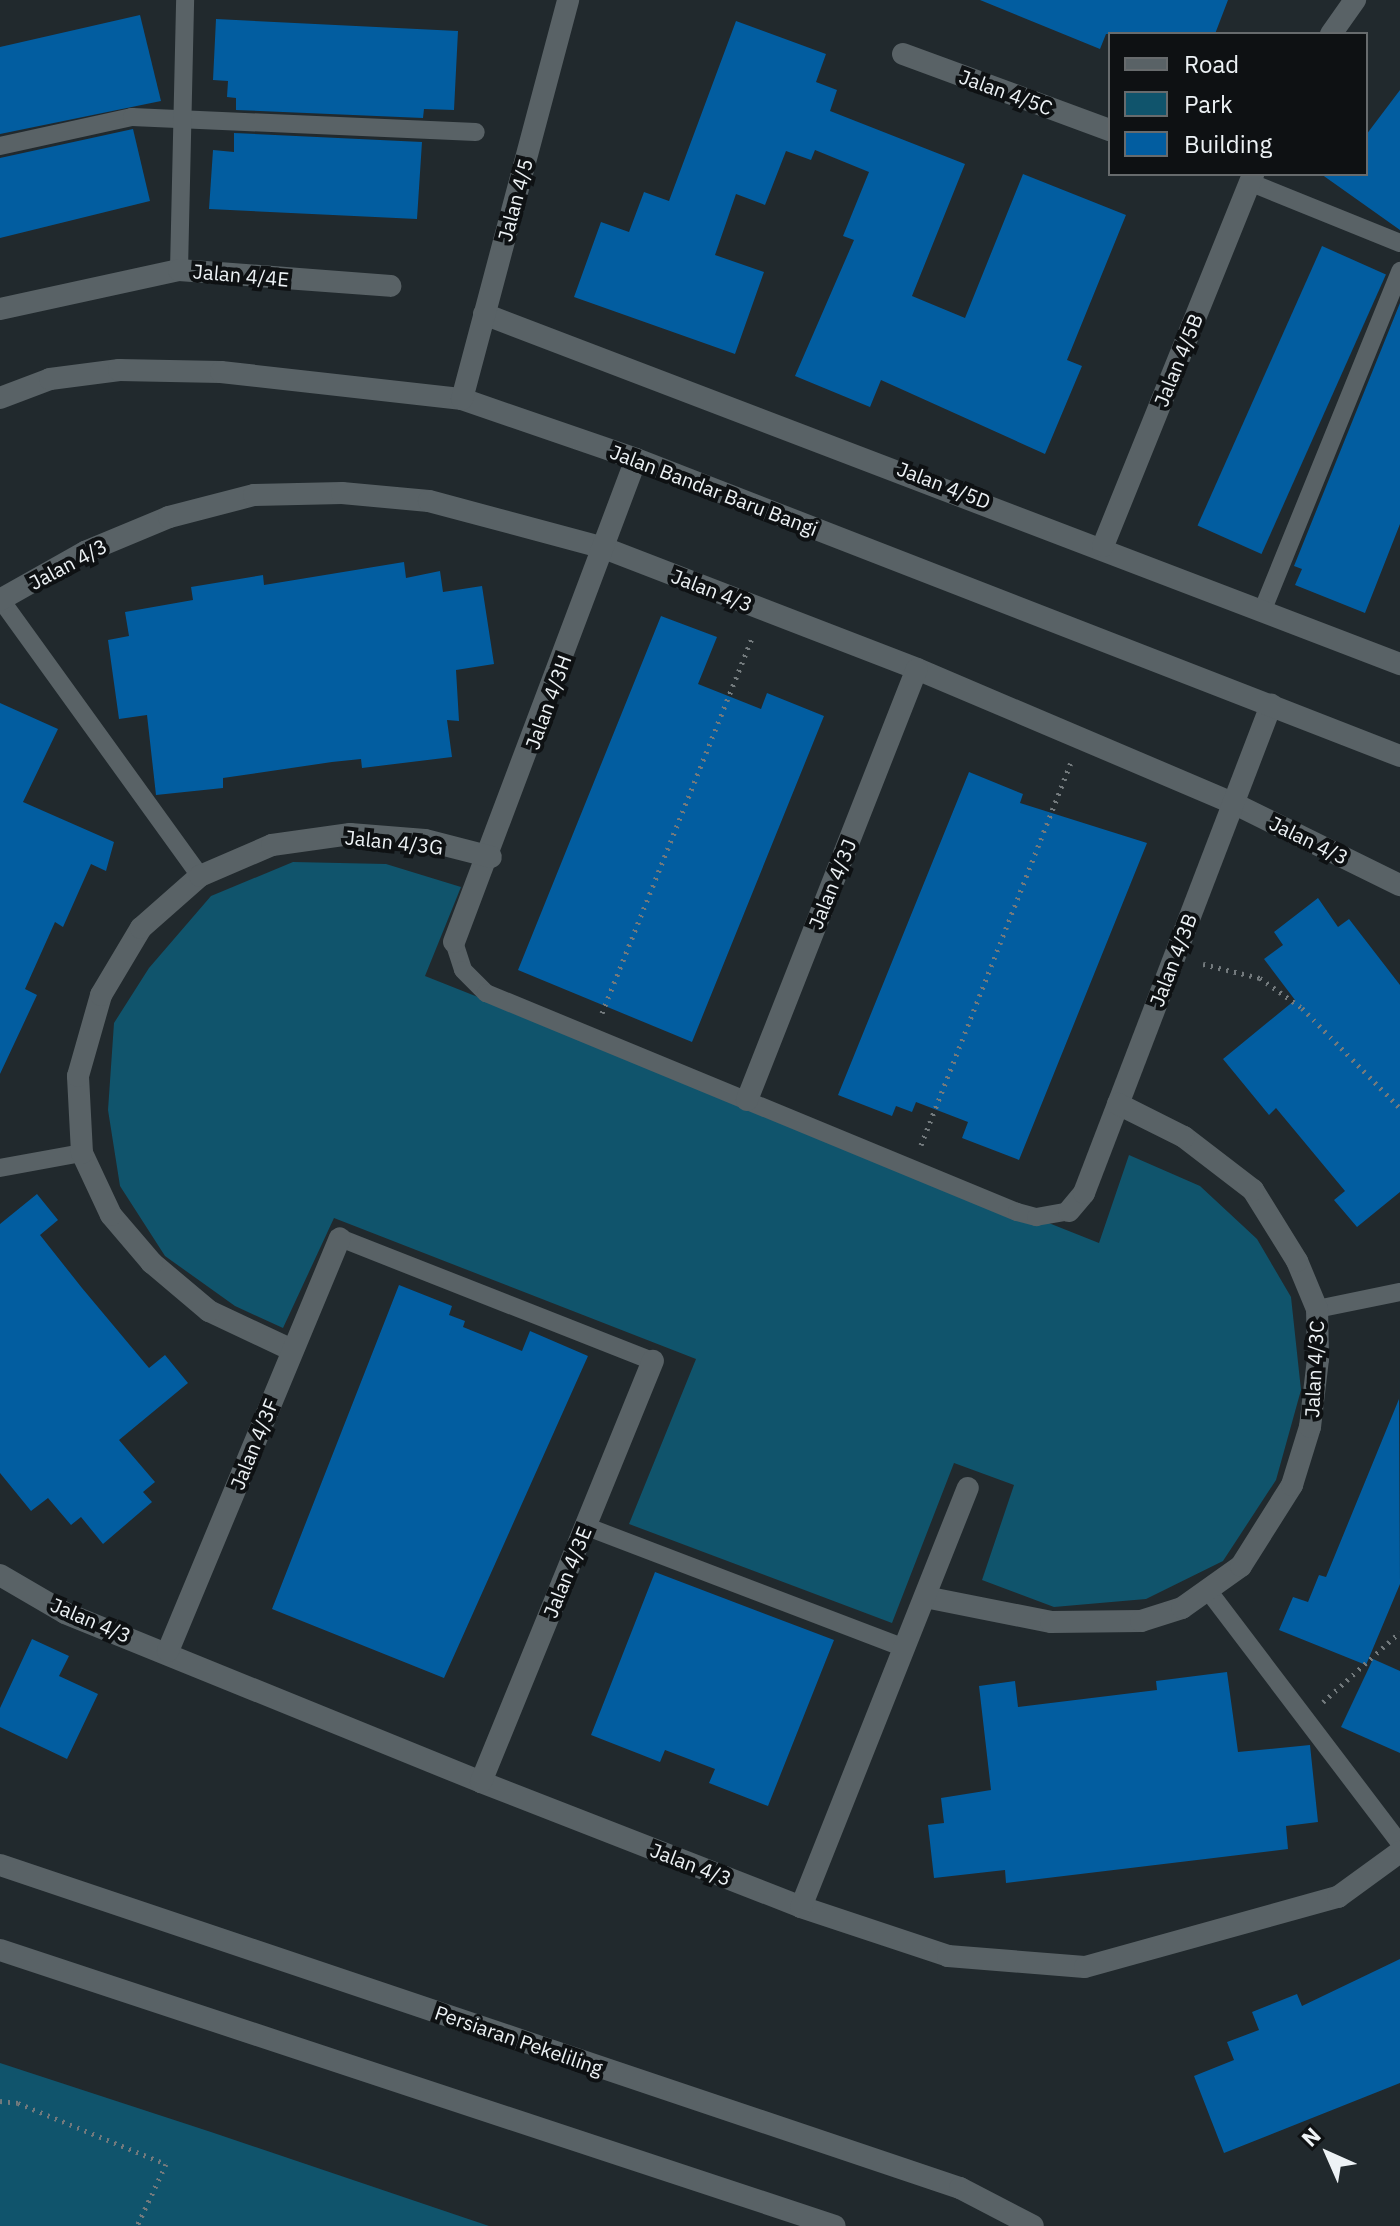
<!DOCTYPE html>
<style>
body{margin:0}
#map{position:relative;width:1400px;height:2226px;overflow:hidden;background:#21292d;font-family:"IBM Plex Sans",sans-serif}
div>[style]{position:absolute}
.green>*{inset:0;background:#10546c}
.building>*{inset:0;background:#025da0;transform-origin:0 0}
.path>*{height:5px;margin-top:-2.5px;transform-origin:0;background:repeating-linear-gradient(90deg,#737a7d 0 2px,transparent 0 8px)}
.service>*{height:18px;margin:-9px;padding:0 9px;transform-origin:9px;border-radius:9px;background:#596266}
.minor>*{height:22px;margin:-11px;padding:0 11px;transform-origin:11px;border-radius:11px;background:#596266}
.tertiary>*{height:22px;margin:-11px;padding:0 11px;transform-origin:11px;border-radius:11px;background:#596266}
.secondary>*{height:22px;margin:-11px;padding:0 11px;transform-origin:11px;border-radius:11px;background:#596266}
span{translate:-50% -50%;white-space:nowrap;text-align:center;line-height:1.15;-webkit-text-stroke:8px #0e1113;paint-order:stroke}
.street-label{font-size:20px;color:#edf2f5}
.legend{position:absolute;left:1108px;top:32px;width:260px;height:144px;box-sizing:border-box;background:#0e1113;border:2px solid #676b6d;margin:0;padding:10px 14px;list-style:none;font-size:24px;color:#edf2f5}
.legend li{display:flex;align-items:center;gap:16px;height:40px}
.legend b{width:40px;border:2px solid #676b6d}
.north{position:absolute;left:1288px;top:2114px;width:80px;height:80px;-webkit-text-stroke:6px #0e1113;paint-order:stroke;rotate:315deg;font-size:22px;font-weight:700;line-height:32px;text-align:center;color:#edf2f5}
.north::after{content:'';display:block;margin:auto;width:28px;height:36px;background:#edf2f5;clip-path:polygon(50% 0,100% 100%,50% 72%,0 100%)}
</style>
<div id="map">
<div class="green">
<div style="clip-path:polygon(293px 862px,386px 864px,461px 887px,425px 976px,1099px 1243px,1129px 1155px,1200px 1186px,1257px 1239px,1291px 1297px,1301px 1390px,1276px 1480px,1223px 1561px,1146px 1599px,1054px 1607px,982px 1580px,1014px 1485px,954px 1463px,892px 1623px,629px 1524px,696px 1359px,334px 1218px,283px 1328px,235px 1306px,165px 1256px,120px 1186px,108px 1110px,114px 1023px,149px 968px,211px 896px)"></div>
<div style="clip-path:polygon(0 2063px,211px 2132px,489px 2226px,0 2226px)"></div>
</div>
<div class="building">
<div style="clip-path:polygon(980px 0,1228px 0,1215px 34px,1106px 34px,1100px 49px)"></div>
<div style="clip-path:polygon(140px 15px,161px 101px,0 134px,0 47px)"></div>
<div style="clip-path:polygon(216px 19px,458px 31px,454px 110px,424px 109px,423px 118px,236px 110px,236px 98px,227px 97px,228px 81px,213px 80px)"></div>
<div style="clip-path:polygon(736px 21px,826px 54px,816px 82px,837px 90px,830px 111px,965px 164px,912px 296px,965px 318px,1023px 174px,1126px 215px,1067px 360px,1082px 366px,1045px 454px,881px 380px,870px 407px,795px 376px,854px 240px,843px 236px,869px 172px,815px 150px,811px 160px,786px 151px,765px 205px,736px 194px,715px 255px,764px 272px,735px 354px,574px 297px,601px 222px,629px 232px,644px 192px,669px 201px)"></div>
<div style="clip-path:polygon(1400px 90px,1400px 230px,1321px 174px,1366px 174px,1366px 135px)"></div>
<div style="clip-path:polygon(133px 129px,150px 201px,0 238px,0 158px)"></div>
<div style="clip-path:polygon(234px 133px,422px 142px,417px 219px,209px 209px,213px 150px,234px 152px)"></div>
<div style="left:1322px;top:246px;width:70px;height:306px;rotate:24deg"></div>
<div style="clip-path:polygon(1400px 303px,1400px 524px,1365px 613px,1295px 585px,1302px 569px,1294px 566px)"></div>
<div style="clip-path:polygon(404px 562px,406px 578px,440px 571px,443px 592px,482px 586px,494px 664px,456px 670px,459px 721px,447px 720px,452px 757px,362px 768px,361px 759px,332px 762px,223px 778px,223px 788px,156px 795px,147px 715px,119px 719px,108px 640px,129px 636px,125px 612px,193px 600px,191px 587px,263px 575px,264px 585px)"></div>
<div style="clip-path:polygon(661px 616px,717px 637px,698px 684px,761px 709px,767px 693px,824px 716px,692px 1042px,518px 970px)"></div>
<div style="clip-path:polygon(0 703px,58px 729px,23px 802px,114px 842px,106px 871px,91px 864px,63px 927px,55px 922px,25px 989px,37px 995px,0 1074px)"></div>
<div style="clip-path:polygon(969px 772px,1023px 794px,1020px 803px,1147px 843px,1019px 1160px,962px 1138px,968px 1122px,916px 1102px,912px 1112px,896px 1106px,892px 1116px,838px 1095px)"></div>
<div style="clip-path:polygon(1318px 898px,1338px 927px,1349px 919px,1400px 985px,1400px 1192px,1357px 1227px,1334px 1200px,1345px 1191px,1276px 1108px,1269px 1115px,1223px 1059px,1295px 1000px,1264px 959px,1283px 945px,1274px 932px)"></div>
<div style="clip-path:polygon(37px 1194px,58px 1220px,40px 1235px,82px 1288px,149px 1368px,165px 1355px,188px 1383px,119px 1440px,155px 1482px,143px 1492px,152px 1502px,103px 1544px,81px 1517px,71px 1525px,48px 1498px,31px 1511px,0 1473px,0 1224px)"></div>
<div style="clip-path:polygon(399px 1285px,452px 1306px,449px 1315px,465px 1321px,463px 1327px,522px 1351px,530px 1331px,588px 1356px,444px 1678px,272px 1609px)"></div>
<div style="clip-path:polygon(1399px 1399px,1400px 1584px,1366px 1665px,1279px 1630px,1293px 1597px,1308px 1602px,1319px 1575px,1326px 1577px)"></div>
<div style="clip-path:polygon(655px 1572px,834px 1640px,768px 1806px,709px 1783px,715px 1769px,665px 1750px,660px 1762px,591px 1735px)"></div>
<div style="clip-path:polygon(32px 1639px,69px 1656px,59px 1676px,98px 1694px,67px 1759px,0 1727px,0 1708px)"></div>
<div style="clip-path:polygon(1373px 1659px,1400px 1671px,1400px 1753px,1341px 1727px)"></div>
<div style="clip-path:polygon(1227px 1672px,1238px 1752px,1310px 1745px,1318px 1822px,1286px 1826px,1288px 1849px,1006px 1883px,1005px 1870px,934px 1878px,928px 1825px,944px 1823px,941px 1798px,991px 1790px,979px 1686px,1015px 1681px,1018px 1707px,1157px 1690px,1156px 1681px)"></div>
<div style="clip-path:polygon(1400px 1959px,1400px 2083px,1224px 2153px,1194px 2076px,1234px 2060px,1227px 2042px,1259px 2030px,1252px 2012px,1297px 1994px,1302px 2006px)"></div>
</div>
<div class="path">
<div style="left:1203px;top:964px;width:59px;rotate:13.8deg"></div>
<div style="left:1260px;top:978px;width:52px;rotate:35.5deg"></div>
<div style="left:1302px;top:1008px;width:140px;rotate:45.6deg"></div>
<div style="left:602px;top:1013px;width:406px;rotate:-68.2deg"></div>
<div style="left:921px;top:1145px;width:410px;rotate:-68.6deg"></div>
<div style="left:1323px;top:1702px;width:104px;rotate:-42.3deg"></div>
<div style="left:0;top:2101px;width:18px;rotate:6deg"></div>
<div style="left:18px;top:2103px;width:160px;rotate:22.4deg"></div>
<div style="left:166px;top:2164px;width:68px;rotate:115.1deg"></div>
</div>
<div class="service">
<div style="left:0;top:146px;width:135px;rotate:-12.4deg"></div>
<div style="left:132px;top:117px;width:344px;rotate:2.5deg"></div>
<div style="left:1249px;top:182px;width:163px;rotate:22deg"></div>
<div style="left:179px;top:270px;width:270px;rotate:-88.7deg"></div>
<div style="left:1px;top:600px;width:340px;rotate:54.2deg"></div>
<div style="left:1263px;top:609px;width:365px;rotate:-67.9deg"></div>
<div style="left:454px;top:942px;width:29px;rotate:72deg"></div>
<div style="left:463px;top:970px;width:33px;rotate:45deg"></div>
<div style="left:486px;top:993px;width:574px;rotate:22.41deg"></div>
<div style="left:1017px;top:1212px;width:20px;rotate:15deg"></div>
<div style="left:1036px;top:1217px;width:34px;rotate:-10deg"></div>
<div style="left:0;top:1168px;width:83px;rotate:-10.4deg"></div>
<div style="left:340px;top:1238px;width:336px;rotate:21.5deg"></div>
<div style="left:1317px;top:1309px;width:85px;rotate:-11.6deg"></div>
<div style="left:585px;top:1526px;width:342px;rotate:20.9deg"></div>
<div style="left:1210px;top:1593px;width:314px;rotate:52.8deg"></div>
</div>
<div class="minor">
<div style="left:1331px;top:34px;width:42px;rotate:-54.8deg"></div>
<div style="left:903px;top:54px;width:221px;rotate:20.2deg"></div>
<div style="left:0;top:309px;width:183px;rotate:-12.3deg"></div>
<div style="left:179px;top:270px;width:212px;rotate:4.3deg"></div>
<div style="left:484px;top:314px;width:981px;rotate:20.91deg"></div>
<div style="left:1103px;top:546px;width:401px;rotate:-68deg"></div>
<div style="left:0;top:600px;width:98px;rotate:-29.5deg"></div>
<div style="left:85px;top:552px;width:91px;rotate:-22.6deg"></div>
<div style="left:169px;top:517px;width:88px;rotate:-14.5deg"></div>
<div style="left:254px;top:495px;width:88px;rotate:-1.3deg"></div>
<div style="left:342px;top:493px;width:87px;rotate:5.3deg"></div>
<div style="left:429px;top:501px;width:181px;rotate:15deg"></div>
<div style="left:604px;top:548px;width:336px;rotate:21.1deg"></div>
<div style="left:917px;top:669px;width:343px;rotate:23deg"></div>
<div style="left:1233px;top:803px;width:186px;rotate:26.2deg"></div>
<div style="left:454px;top:942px;width:516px;rotate:-69.35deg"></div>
<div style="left:747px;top:1100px;width:463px;rotate:-68.5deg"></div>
<div style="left:1069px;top:1211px;width:23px;rotate:-50deg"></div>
<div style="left:1084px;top:1193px;width:523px;rotate:-69.03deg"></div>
<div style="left:292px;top:1350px;width:92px;rotate:-154.8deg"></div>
<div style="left:209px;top:1311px;width:75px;rotate:-139.9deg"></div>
<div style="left:152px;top:1263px;width:63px;rotate:-130.5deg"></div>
<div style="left:111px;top:1215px;width:68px;rotate:-115.1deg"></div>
<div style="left:82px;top:1153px;width:77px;rotate:-93deg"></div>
<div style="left:78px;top:1076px;width:84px;rotate:-74.1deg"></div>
<div style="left:101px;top:995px;width:78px;rotate:-59.2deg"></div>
<div style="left:141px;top:928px;width:79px;rotate:-41.4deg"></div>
<div style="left:200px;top:876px;width:78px;rotate:-23.3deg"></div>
<div style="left:272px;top:845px;width:79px;rotate:-8deg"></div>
<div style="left:350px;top:834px;width:75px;rotate:4.6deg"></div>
<div style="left:425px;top:840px;width:68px;rotate:14.4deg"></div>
<div style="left:0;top:1575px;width:75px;rotate:30.3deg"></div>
<div style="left:65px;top:1613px;width:449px;rotate:22.1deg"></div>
<div style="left:481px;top:1782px;width:344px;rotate:21.3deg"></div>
<div style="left:801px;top:1907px;width:155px;rotate:18.4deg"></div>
<div style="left:948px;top:1956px;width:137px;rotate:4.6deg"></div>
<div style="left:1085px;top:1967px;width:263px;rotate:-15.5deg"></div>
<div style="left:1338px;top:1897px;width:77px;rotate:-36deg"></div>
<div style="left:925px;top:1597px;width:128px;rotate:11.2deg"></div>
<div style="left:1051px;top:1622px;width:90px;rotate:-0.6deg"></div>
<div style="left:1141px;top:1621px;width:43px;rotate:-17.6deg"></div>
<div style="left:1182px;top:1608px;width:72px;rotate:-35.4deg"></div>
<div style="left:1241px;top:1566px;width:96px;rotate:-57.8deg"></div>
<div style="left:1292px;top:1485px;width:61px;rotate:-72.8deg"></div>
<div style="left:1310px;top:1427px;width:68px;rotate:-83.3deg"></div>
<div style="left:1318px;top:1359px;width:50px;rotate:-91.1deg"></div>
<div style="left:1317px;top:1309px;width:52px;rotate:-112.6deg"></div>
<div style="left:1297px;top:1261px;width:84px;rotate:-121.8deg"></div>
<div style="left:1253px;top:1190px;width:87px;rotate:-142.5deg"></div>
<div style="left:1184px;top:1137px;width:74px;rotate:-153.4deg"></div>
<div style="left:168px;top:1651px;width:447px;rotate:-67.4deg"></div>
<div style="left:481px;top:1782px;width:455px;rotate:-67.8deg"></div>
<div style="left:801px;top:1907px;width:451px;rotate:-68.3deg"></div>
</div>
<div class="tertiary">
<div style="left:0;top:398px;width:53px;rotate:-20.8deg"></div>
<div style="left:50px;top:379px;width:70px;rotate:-7.4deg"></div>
<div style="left:119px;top:370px;width:102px;rotate:1.1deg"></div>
<div style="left:221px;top:372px;width:243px;rotate:6.4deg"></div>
<div style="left:462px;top:399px;width:184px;rotate:19deg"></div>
<div style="left:636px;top:459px;width:820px;rotate:21.24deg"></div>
<div style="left:462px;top:399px;width:413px;rotate:-75.1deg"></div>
</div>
<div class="secondary">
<div style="left:0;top:1865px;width:1013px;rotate:18.6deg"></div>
<div style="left:960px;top:2188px;width:82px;rotate:27.5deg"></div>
<div style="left:0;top:1950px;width:879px;rotate:18.29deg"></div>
</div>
<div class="street-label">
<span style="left:1006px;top:92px;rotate:20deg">Jalan 4/5C</span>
<span style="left:515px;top:200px;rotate:-75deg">Jalan 4/5</span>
<span style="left:241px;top:275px;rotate:5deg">Jalan 4/4E</span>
<span style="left:1178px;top:360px;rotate:-68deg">Jalan 4/5B</span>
<span style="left:944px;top:485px;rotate:21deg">Jalan 4/5D</span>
<span style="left:714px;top:490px;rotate:21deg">Jalan Bandar Baru Bangi</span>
<span style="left:68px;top:564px;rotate:-28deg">Jalan 4/3</span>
<span style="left:712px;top:590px;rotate:21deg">Jalan 4/3</span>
<span style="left:548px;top:702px;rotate:-70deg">Jalan 4/3H</span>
<span style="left:1309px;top:840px;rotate:26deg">Jalan 4/3</span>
<span style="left:394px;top:842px;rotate:6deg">Jalan 4/3G</span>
<span style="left:832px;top:884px;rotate:-68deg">Jalan 4/3J</span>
<span style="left:1173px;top:960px;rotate:-69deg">Jalan 4/3B</span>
<span style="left:1314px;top:1369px;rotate:-87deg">Jalan 4/3C</span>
<span style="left:254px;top:1444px;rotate:-68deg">Jalan 4/3F</span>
<span style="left:567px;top:1572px;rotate:-68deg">Jalan 4/3E</span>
<span style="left:91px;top:1620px;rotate:23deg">Jalan 4/3</span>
<span style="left:691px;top:1864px;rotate:21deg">Jalan 4/3</span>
<span style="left:519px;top:2040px;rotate:19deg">Persiaran Pekeliling</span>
</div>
<ul class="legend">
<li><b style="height:10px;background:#596266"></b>Road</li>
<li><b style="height:22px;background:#10546c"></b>Park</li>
<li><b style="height:22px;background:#025da0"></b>Building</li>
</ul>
<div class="north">N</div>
</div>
